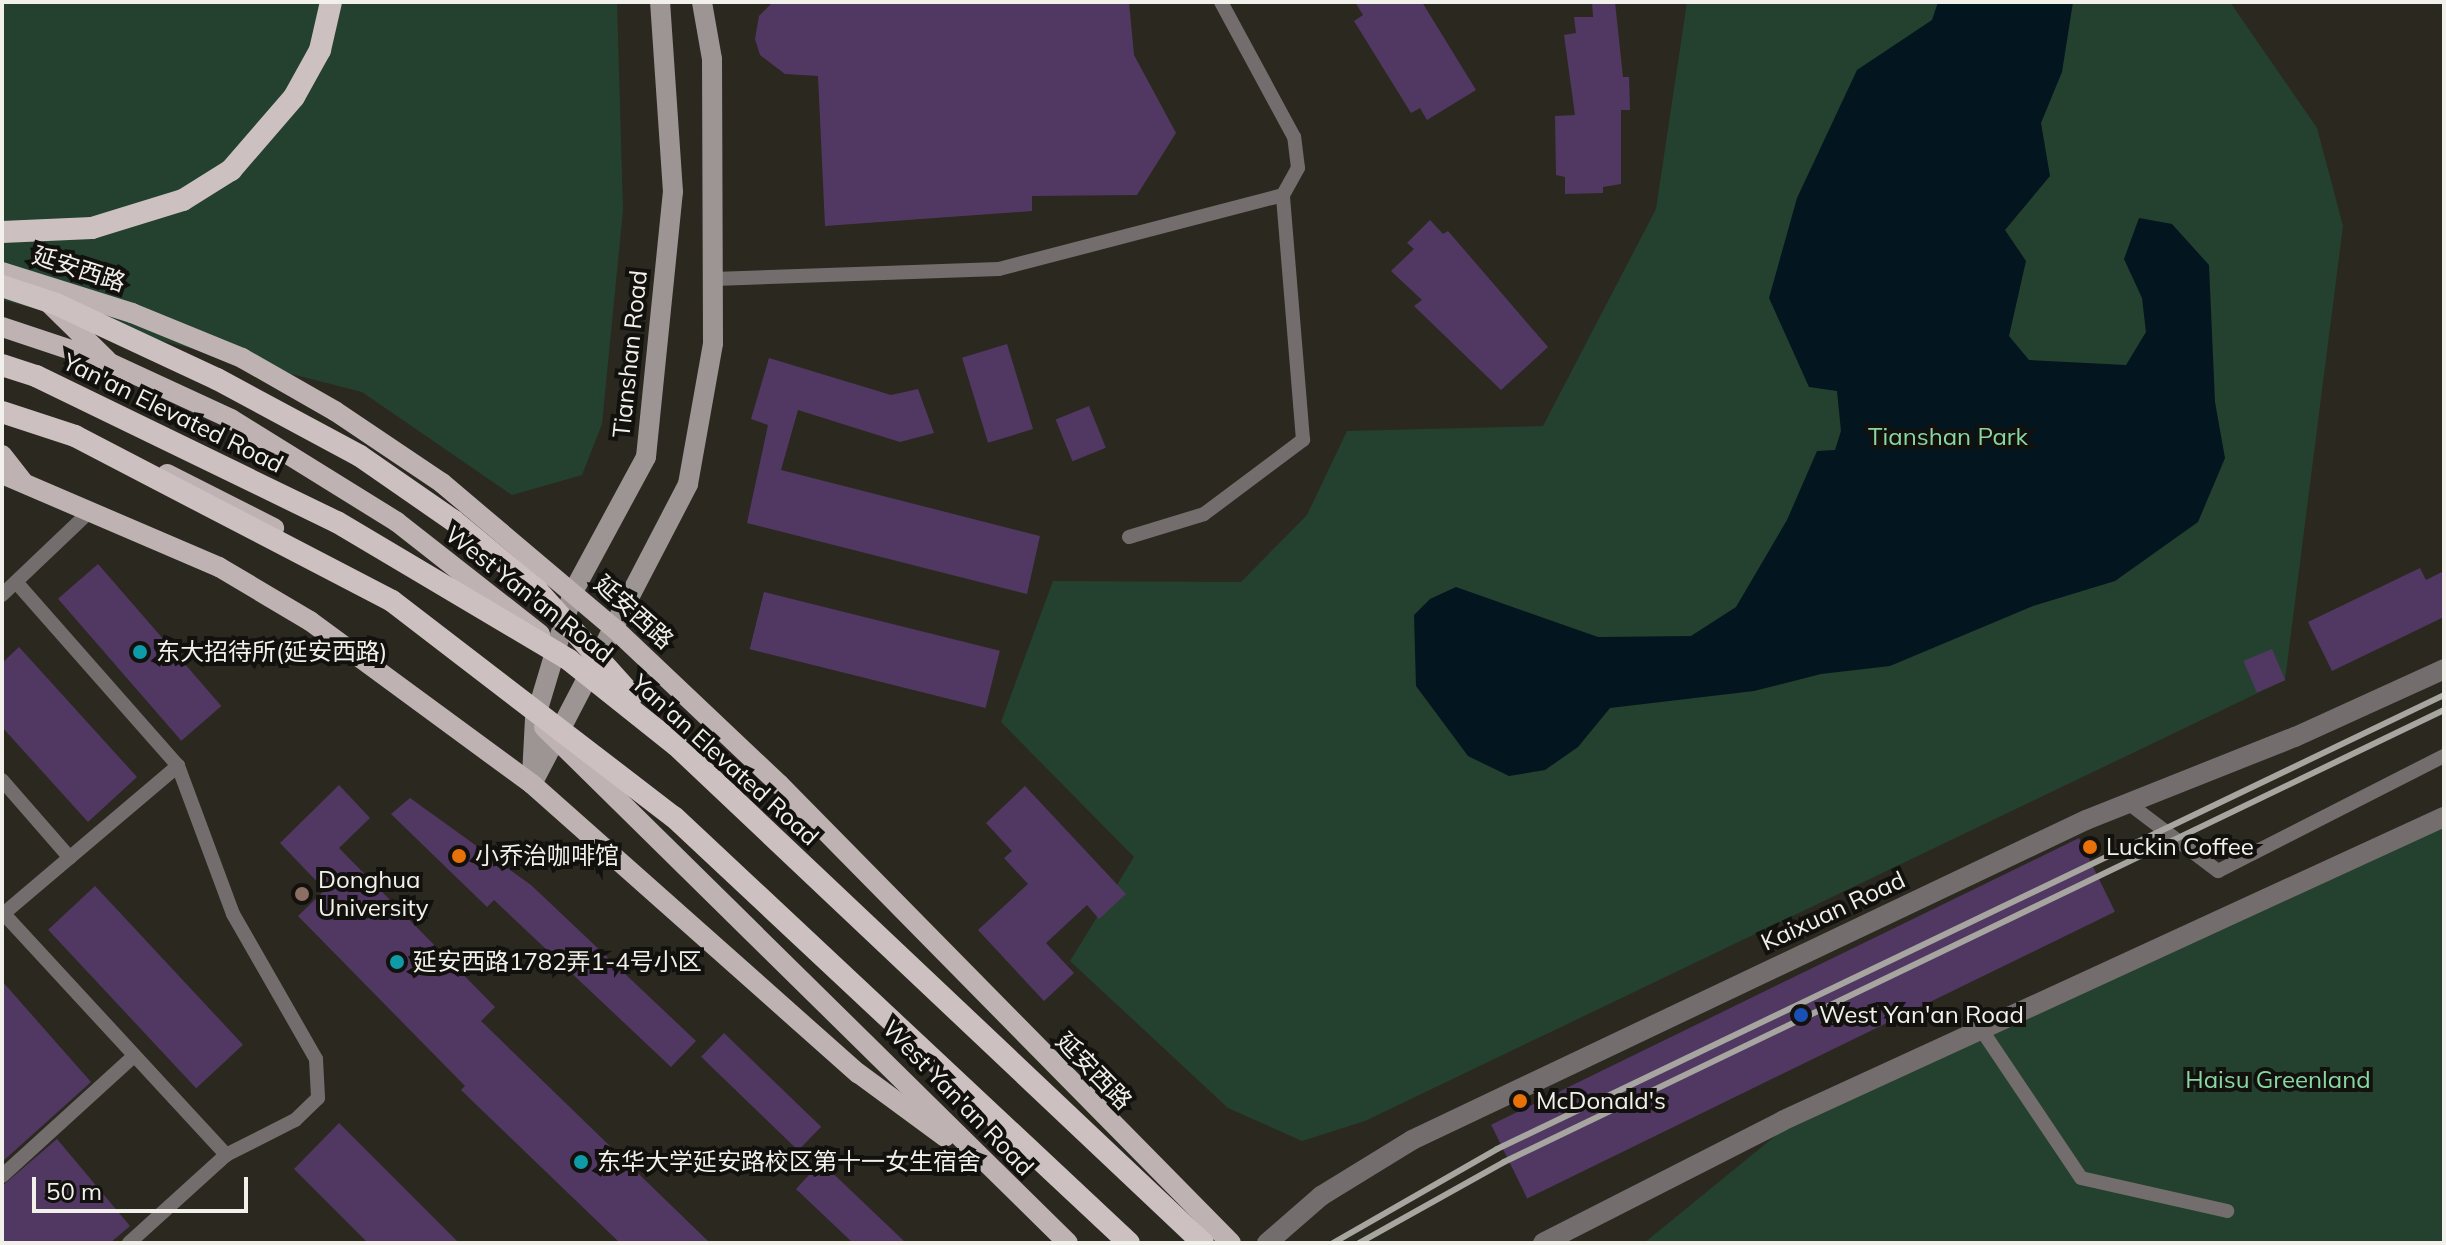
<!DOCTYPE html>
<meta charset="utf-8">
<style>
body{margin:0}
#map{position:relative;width:2446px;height:1245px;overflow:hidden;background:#2b2820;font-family:Mulish,"Noto Sans SC",sans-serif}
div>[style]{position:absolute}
.green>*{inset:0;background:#24402e}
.water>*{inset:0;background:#03151e}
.building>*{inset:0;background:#513863;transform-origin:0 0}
.service>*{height:14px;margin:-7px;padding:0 7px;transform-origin:7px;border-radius:7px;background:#736e6d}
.tertiary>*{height:20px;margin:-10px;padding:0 10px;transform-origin:10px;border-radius:10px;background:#736e6d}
.secondary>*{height:20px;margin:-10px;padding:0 10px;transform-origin:10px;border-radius:10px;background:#9d9594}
.primary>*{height:20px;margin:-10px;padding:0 10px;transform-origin:10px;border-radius:10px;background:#beb3b2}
.trunk>*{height:22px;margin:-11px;padding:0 11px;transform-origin:11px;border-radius:11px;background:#cdc0c0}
.rail>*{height:6px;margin:-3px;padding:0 3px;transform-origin:3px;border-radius:3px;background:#a7a59f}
.dots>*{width:22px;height:22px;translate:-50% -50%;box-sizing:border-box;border:4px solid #12110e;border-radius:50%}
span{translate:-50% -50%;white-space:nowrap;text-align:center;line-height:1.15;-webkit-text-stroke:8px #12110e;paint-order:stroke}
.street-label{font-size:24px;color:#f2f0eb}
.park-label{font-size:24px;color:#89d8a4}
.poi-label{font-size:24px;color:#f2f0eb}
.left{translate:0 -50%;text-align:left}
.frame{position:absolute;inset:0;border:4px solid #f2f0eb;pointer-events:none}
.scale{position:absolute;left:32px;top:1177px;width:216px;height:36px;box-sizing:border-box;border:4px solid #f2f0eb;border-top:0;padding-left:10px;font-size:24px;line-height:28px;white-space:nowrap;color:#f2f0eb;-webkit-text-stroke:6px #12110e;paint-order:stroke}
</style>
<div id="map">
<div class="green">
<div style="clip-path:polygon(2px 2px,617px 2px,623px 210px,602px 424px,582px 475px,512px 495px,362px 392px,2px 300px)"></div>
<div style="clip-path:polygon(1687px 2px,2230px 2px,2317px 128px,2343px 226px,2285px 680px,1365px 1121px,1302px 1141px,1228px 1108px,1070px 961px,1134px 857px,1001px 722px,1053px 581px,1241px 582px,1307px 515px,1347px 431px,1543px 426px,1656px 209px)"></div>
<div style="clip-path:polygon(2444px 822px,2444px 1243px,1644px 1243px,1780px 1132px)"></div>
</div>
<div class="water">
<div style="clip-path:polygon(1938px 2px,2073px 2px,2062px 72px,2041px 123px,2050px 176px,2005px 230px,2026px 261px,2009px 336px,2029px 360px,2126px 365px,2146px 332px,2142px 298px,2124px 259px,2139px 218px,2172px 224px,2209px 265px,2215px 402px,2225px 458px,2198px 522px,2115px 581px,2033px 606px,1890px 666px,1821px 674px,1754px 691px,1610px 708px,1578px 747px,1545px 770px,1509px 776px,1468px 756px,1416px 686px,1414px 615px,1430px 599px,1456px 587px,1598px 637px,1691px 636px,1736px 607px,1787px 520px,1817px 451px,1835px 450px,1841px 431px,1837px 391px,1809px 387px,1769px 298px,1797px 198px,1857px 70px,1932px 20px)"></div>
</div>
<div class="building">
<div style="clip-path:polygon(773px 2px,1129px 2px,1134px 55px,1176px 133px,1137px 195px,1032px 196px,1032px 211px,825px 226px,818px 76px,785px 74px,760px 55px,755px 39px,759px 16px)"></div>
<div style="clip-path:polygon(1355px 2px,1422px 2px,1476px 90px,1427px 120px,1420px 108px,1411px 113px,1354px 21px,1363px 15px)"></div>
<div style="clip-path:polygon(1592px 2px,1615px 2px,1623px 77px,1629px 77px,1630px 110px,1621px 110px,1621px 184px,1603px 187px,1603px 193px,1565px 194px,1565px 177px,1556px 175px,1555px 116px,1575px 115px,1564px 35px,1576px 33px,1574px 17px,1593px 17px)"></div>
<div style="clip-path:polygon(1430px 220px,1443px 234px,1448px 231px,1548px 347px,1501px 390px,1414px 306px,1422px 300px,1391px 271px,1414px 249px,1407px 243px)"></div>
<div style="left:1007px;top:344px;width:89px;height:47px;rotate:73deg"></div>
<div style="clip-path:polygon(769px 358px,891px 395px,918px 389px,934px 433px,900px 442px,798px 410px,781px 470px,1040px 536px,1027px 594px,747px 523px,768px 425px,751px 419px)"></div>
<div style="left:1089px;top:406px;width:45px;height:36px;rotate:68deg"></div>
<div style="left:98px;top:564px;width:188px;height:53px;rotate:49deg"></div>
<div style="clip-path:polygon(2420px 568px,2426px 580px,2444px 571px,2444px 617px,2332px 671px,2308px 622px)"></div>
<div style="left:764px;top:592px;width:243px;height:59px;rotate:14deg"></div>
<div style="clip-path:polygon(19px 647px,137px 777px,88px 822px,2px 727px,2px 663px)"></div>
<div style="left:2272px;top:649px;width:34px;height:31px;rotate:67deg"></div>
<div style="clip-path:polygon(339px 785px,370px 818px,339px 848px,495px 1007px,481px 1021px,710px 1243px,620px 1243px,461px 1090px,465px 1086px,298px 916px,325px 890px,280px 843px)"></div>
<div style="clip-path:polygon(1025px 786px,1126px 894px,1099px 919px,1087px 905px,1046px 943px,1074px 973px,1044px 1001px,978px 930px,1028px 884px,1004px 858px,1012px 851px,986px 823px)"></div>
<div style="clip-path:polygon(410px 798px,531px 885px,696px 1041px,671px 1067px,494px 900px,487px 907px,391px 814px)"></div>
<div style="left:2079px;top:838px;width:82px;height:654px;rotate:64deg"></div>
<div style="left:95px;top:886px;width:217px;height:64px;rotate:47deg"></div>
<div style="clip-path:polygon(2px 981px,91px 1082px,2px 1162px)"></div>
<div style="left:724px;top:1033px;width:135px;height:33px;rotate:44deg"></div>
<div style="clip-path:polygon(339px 1123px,459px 1243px,368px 1243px,294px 1169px)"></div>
<div style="clip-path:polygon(57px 1139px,130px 1226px,110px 1243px,2px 1243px,2px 1186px)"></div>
<div style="clip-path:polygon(821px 1162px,906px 1243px,853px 1243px,796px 1189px)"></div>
</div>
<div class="service">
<div style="left:714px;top:279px;width:285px;rotate:-2deg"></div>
<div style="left:999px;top:269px;width:293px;rotate:-14.6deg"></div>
<div style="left:1283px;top:195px;width:31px;rotate:-61deg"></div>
<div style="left:1298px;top:168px;width:31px;rotate:-97deg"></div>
<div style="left:1294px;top:137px;width:153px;rotate:-118.4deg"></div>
<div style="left:1129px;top:537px;width:78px;rotate:-17deg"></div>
<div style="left:1204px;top:514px;width:124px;rotate:-36.8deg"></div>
<div style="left:1303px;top:440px;width:246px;rotate:-94.7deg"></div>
<div style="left:16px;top:582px;width:245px;rotate:48.6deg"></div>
<div style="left:178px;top:766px;width:158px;rotate:69.6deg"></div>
<div style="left:233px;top:914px;width:167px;rotate:60.2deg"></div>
<div style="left:316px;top:1059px;width:39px;rotate:87deg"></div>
<div style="left:318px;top:1098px;width:32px;rotate:136deg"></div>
<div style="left:295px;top:1120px;width:77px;rotate:153.1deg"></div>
<div style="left:226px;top:1155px;width:131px;rotate:137.8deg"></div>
<div style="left:2px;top:595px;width:119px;rotate:-43.6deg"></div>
<div style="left:2px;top:780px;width:103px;rotate:48.9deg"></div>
<div style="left:2128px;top:803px;width:113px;rotate:37.1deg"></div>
<div style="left:2218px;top:871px;width:254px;rotate:-27deg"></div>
<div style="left:4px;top:914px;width:328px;rotate:47.3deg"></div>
<div style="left:2px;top:915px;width:231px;rotate:-40.3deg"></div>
<div style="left:1981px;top:1029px;width:179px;rotate:56.1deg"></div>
<div style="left:2081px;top:1178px;width:150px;rotate:12.7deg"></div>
<div style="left:2px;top:1176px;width:177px;rotate:-42.3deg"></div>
</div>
<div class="tertiary">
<div style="left:1267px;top:1243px;width:72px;rotate:-41deg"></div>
<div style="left:1321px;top:1196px;width:107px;rotate:-31.6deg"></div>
<div style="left:1412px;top:1140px;width:746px;rotate:-25.4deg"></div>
<div style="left:2086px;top:820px;width:225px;rotate:-21.7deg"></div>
<div style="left:2295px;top:737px;width:164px;rotate:-24.5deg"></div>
<div style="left:1543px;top:1243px;width:268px;rotate:-27deg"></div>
<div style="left:1782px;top:1121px;width:728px;rotate:-24.67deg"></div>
</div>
<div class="secondary">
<div style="left:532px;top:776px;width:57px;rotate:-87deg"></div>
<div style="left:535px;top:719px;width:133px;rotate:-73.3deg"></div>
<div style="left:573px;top:592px;width:153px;rotate:-61.6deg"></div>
<div style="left:646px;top:457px;width:266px;rotate:-84.2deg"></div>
<div style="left:673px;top:192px;width:190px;rotate:-93.9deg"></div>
<div style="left:532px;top:784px;width:338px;rotate:-62.5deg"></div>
<div style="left:688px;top:484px;width:143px;rotate:-79.9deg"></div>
<div style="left:713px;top:343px;width:284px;rotate:-90.2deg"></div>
<div style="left:712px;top:59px;width:58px;rotate:-100deg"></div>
</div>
<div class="primary">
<div style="left:2px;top:272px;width:136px;rotate:17.5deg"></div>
<div style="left:132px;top:313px;width:119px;rotate:22.2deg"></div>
<div style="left:242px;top:358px;width:107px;rotate:29.7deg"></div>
<div style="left:335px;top:411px;width:129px;rotate:33.9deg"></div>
<div style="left:442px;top:483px;width:226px;rotate:40.2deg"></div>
<div style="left:615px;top:629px;width:226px;rotate:43.4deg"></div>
<div style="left:779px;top:784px;width:644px;rotate:45.44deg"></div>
<div style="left:50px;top:304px;width:80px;rotate:44.5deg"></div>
<div style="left:2px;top:327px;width:114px;rotate:18.4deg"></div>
<div style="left:110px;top:363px;width:133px;rotate:24.8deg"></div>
<div style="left:231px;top:419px;width:195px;rotate:31.8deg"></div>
<div style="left:397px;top:522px;width:182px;rotate:38.1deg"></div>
<div style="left:2px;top:455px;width:33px;rotate:52deg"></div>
<div style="left:2px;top:474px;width:236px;rotate:23.2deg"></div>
<div style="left:219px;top:567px;width:106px;rotate:30.7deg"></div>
<div style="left:310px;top:621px;width:275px;rotate:36.3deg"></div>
<div style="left:532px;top:784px;width:436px;rotate:41.6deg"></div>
<div style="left:858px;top:1073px;width:108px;rotate:36.3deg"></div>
<div style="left:167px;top:474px;width:120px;rotate:26.8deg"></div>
<div style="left:544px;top:727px;width:735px;rotate:44.56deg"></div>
</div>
<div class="trunk">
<div style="left:2px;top:232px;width:90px;rotate:-2.5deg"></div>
<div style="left:92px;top:228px;width:95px;rotate:-17.1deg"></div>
<div style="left:183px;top:200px;width:57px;rotate:-32deg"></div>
<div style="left:231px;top:170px;width:96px;rotate:-49.2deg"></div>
<div style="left:294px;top:97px;width:54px;rotate:-61deg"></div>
<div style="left:320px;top:50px;width:49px;rotate:-77.1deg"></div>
<div style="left:2px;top:286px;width:57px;rotate:18.4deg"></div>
<div style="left:56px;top:304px;width:178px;rotate:25deg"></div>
<div style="left:217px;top:379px;width:162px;rotate:28.3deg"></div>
<div style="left:360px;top:456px;width:114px;rotate:34.7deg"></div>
<div style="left:454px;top:521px;width:108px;rotate:39.7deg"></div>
<div style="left:537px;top:590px;width:142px;rotate:48.1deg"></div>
<div style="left:2px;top:365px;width:36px;rotate:18deg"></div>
<div style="left:36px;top:376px;width:335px;rotate:25.9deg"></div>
<div style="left:337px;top:522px;width:270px;rotate:30.7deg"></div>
<div style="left:569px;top:660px;width:137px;rotate:38.5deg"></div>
<div style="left:676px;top:745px;width:725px;rotate:43.38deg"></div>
<div style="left:2px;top:412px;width:77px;rotate:18.2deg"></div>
<div style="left:75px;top:436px;width:357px;rotate:27.5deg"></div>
<div style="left:392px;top:601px;width:355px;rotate:37.5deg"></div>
<div style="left:674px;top:817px;width:623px;rotate:43.11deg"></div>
</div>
<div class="rail">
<div style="left:1333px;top:1243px;width:189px;rotate:-29.8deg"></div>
<div style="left:1497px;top:1149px;width:1050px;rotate:-25.61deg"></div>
<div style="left:1359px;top:1243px;width:166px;rotate:-29.2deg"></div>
<div style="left:1504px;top:1162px;width:1043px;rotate:-25.68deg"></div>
</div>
<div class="dots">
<div style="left:140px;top:652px;background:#0f9aa8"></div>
<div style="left:2090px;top:847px;background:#e8710a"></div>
<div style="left:459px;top:856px;background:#e8710a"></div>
<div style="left:302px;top:894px;background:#8d6e63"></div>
<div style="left:397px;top:962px;background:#0f9aa8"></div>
<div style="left:1801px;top:1015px;background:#1a4fb4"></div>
<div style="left:1520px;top:1101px;background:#e8710a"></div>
<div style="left:581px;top:1162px;background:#0f9aa8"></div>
</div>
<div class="street-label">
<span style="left:79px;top:269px;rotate:18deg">延安西路</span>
<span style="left:630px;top:354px;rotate:-84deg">Tianshan Road</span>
<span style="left:173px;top:413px;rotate:26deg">Yan'an Elevated Road</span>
<span style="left:529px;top:594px;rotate:38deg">West Yan'an Road</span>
<span style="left:634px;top:612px;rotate:42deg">延安西路</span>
<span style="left:725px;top:760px;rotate:42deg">Yan'an Elevated Road</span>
<span style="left:1833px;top:911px;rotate:-25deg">Kaixuan Road</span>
<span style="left:1094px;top:1071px;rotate:46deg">延安西路</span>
<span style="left:958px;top:1098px;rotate:46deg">West Yan'an Road</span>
</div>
<div class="park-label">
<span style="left:1948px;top:437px">Tianshan Park</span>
<span style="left:2278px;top:1080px">Haisu Greenland</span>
</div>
<div class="poi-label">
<span class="left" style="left:156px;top:652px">东大招待所(延安西路)</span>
<span class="left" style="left:2106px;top:847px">Luckin Coffee</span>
<span class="left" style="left:475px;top:856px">小乔治咖啡馆</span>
<span class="left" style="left:318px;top:894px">Donghua<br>University</span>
<span class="left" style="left:413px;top:962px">延安西路1782弄1-4号小区</span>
<span class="left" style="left:1819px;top:1015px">West Yan'an Road</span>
<span class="left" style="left:1536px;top:1101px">McDonald's</span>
<span class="left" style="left:597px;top:1162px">东华大学延安路校区第十一女生宿舍</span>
</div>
<div class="frame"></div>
<div class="scale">50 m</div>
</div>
